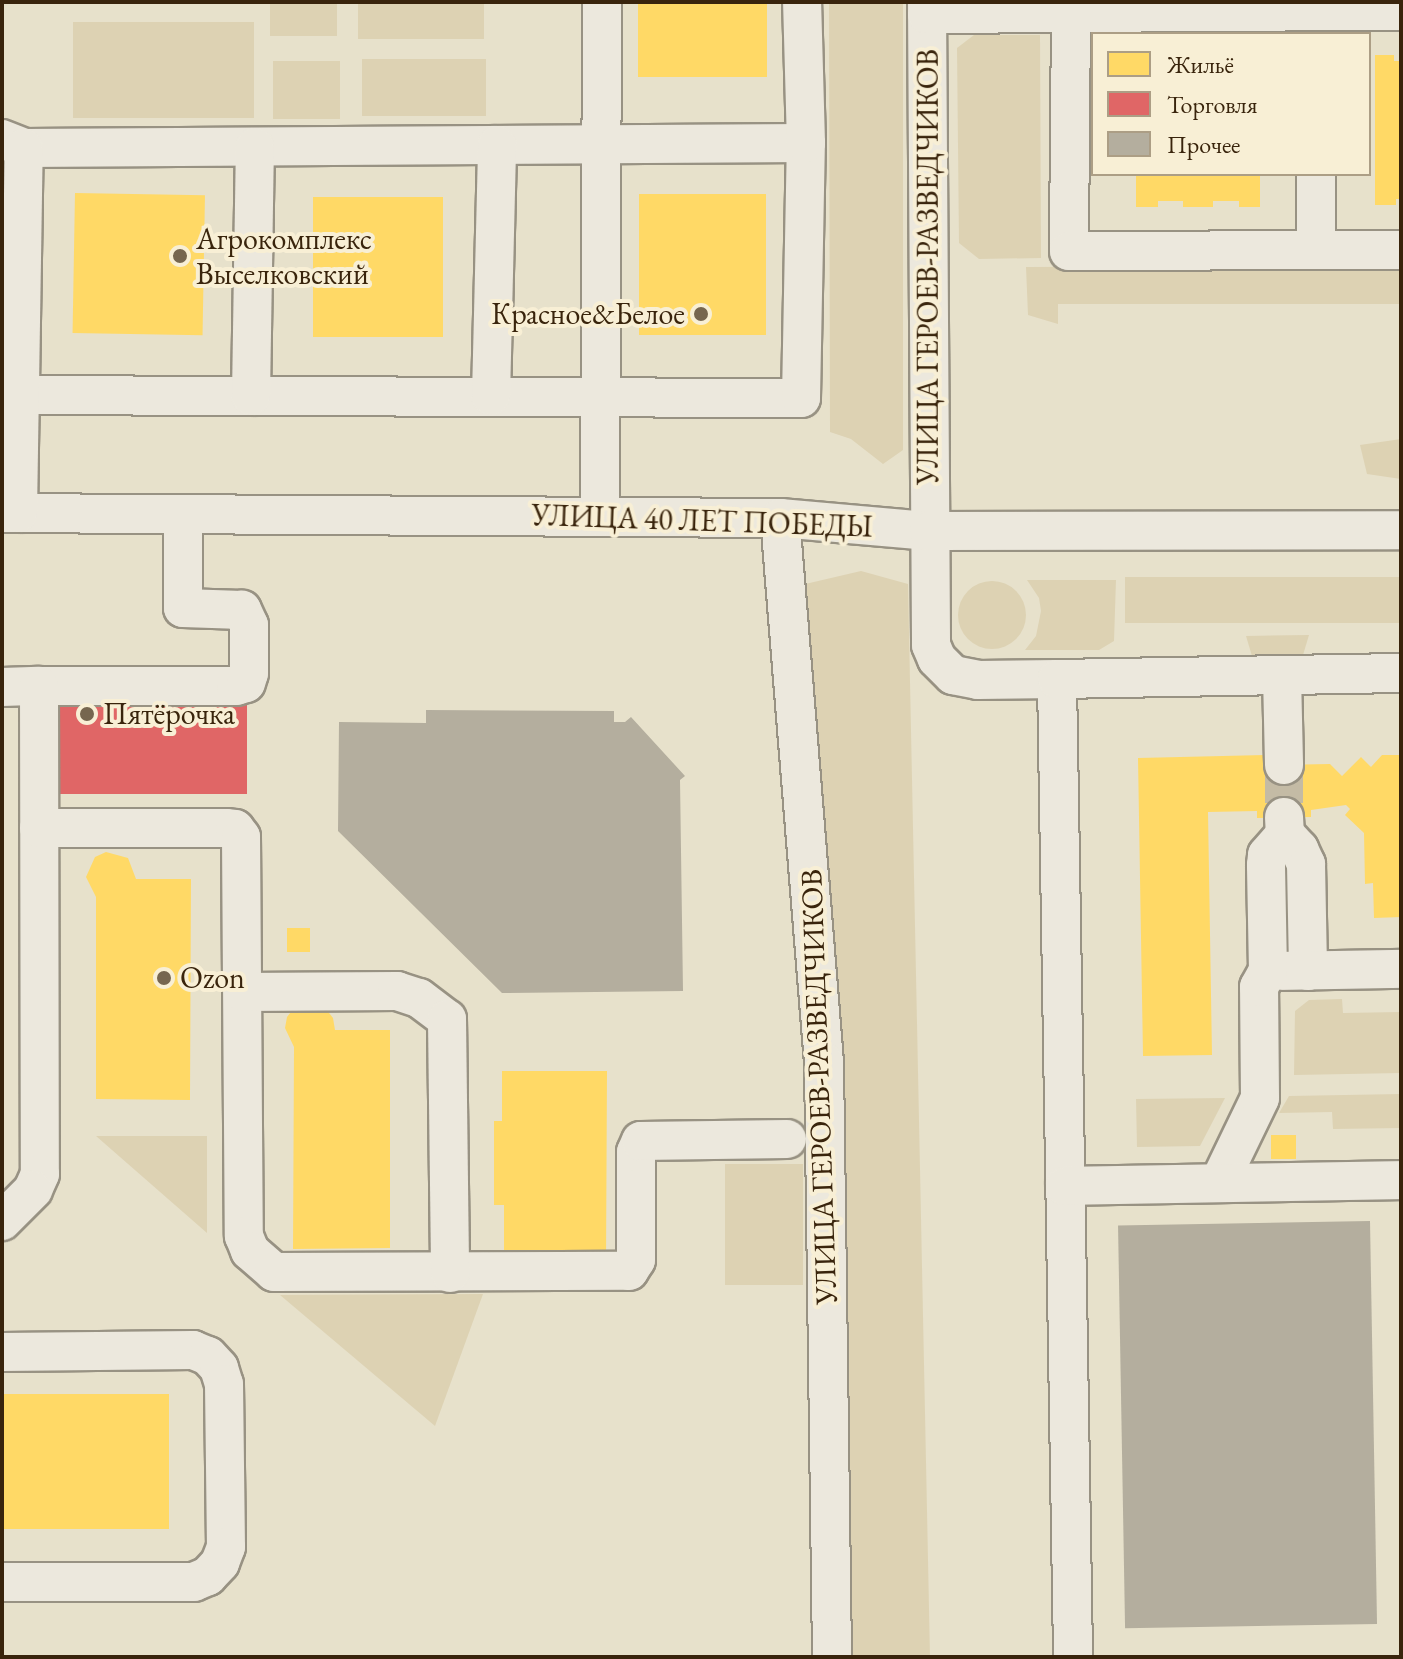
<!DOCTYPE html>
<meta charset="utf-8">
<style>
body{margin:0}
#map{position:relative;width:1403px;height:1659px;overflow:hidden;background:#e7e1cb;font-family:"EB Garamond",serif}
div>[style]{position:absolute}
.green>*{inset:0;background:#ddd2b3;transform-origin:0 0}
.round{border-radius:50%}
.homes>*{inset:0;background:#ffd966;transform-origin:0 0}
.shops>*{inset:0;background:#e06666;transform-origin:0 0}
.building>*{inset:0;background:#b4ae9e;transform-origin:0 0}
.minor-tunnel>*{height:38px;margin-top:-19px;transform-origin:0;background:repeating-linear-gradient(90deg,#c4bba5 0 38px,transparent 0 57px)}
.roads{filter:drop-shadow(2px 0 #989283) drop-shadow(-2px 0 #989283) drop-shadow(0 2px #989283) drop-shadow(0 -2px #989283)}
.minor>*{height:38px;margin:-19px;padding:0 19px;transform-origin:19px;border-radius:19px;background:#ece8dd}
.dots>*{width:22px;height:22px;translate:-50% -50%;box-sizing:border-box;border:4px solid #f8efd5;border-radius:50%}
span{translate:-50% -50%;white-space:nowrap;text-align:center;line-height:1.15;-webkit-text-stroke:8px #f8efd5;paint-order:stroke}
.poi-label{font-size:30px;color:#39240c}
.left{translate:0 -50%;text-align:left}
.right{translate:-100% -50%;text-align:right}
.street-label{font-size:30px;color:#39240c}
.frame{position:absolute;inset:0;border:4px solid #39240c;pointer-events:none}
.legend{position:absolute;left:1091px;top:32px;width:280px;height:144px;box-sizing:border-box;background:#f8efd5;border:2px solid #ac9e85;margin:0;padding:10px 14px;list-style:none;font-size:24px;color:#39240c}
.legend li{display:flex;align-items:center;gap:16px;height:40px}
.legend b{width:40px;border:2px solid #ac9e85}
</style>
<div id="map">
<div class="green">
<div style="left:270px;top:2px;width:67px;height:34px"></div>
<div style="left:358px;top:2px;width:126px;height:37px"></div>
<div style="clip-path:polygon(829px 2px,903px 2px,903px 450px,883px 464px,851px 439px,830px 432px)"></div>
<div style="left:73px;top:22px;width:181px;height:96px"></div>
<div style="clip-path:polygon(974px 35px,1040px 35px,1041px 258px,979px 259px,959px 243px,957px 48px)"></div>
<div style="left:486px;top:59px;width:57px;height:124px;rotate:90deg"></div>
<div style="left:273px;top:61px;width:67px;height:58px"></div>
<div style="clip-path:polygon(1401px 266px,1401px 304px,1058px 304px,1058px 324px,1028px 315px,1026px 267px)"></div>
<div style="clip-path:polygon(1401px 439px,1401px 479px,1367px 474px,1360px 445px)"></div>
<div style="clip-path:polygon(861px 571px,908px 584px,930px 1657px,831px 1657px,801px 585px)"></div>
<div style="left:1401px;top:577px;width:46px;height:276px;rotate:90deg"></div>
<div style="clip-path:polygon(1027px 580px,1116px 580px,1114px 641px,1099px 650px,1025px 650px,1036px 636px,1041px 611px,1039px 598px)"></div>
<div class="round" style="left:958px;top:581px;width:68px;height:68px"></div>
<div style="clip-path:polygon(1309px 635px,1303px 655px,1252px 656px,1246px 636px)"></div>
<div style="clip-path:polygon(1342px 999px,1343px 1013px,1401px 1012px,1401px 1073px,1294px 1075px,1295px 1011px,1309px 1000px)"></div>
<div style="clip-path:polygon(1401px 1094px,1401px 1128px,1333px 1129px,1332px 1112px,1279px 1113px,1289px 1096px)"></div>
<div style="clip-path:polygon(1225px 1098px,1200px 1146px,1137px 1147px,1136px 1099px)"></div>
<div style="clip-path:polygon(96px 1136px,207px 1136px,207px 1233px)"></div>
<div style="left:725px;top:1164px;width:78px;height:121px"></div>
<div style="clip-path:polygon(483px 1294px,435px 1426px,280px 1295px)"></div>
</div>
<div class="homes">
<div style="left:638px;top:2px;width:129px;height:75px"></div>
<div style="clip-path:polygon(1375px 55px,1394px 55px,1394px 61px,1401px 61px,1401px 199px,1396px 199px,1396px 205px,1375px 205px)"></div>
<div style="clip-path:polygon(1136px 174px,1260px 174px,1260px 207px,1239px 207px,1239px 201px,1213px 201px,1213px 207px,1183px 207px,1183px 201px,1158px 201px,1158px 207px,1136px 207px)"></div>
<div style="left:75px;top:193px;width:130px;height:140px;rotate:1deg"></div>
<div style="left:639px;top:194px;width:127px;height:141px"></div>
<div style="left:313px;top:197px;width:130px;height:140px"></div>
<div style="clip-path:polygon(1265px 755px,1275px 765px,1330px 764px,1342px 776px,1361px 757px,1371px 767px,1382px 755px,1401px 755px,1401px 917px,1374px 918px,1373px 883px,1365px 884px,1364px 833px,1345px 815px,1350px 809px,1346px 805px,1311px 810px,1311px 817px,1257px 818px,1257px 811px,1208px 812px,1212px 1055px,1143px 1056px,1138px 758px)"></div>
<div style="clip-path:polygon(106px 852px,128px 858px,136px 879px,191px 879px,190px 1100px,96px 1099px,96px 897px,86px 877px,95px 857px)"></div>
<div style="left:287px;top:928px;width:23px;height:24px"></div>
<div style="clip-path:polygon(294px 1008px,326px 1009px,333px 1018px,335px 1030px,390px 1030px,390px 1248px,293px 1249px,294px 1047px,285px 1028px,287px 1017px)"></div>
<div style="clip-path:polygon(502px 1071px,607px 1071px,606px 1263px,504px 1262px,504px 1205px,494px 1205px,494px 1121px,502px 1121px)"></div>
<div style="left:1271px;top:1135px;width:25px;height:24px"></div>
<div style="left:169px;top:1394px;width:135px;height:167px;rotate:90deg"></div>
</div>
<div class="shops">
<div style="left:58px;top:705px;width:189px;height:89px"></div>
</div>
<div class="building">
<div style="clip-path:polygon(426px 710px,614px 711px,614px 722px,625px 722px,631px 717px,685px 776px,680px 780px,683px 991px,502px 993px,338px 831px,339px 722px,426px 723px)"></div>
<div style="left:1370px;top:1221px;width:403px;height:252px;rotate:89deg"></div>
</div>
<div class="minor-tunnel">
<div style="left:1284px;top:765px;width:52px;rotate:90deg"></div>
</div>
<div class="roads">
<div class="minor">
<div style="left:927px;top:2px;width:643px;rotate:89.64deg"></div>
<div style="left:931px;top:645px;width:15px;rotate:67deg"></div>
<div style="left:937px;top:659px;width:23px;rotate:45deg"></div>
<div style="left:953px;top:675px;width:25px;rotate:11deg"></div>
<div style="left:978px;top:680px;width:79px;rotate:-0.7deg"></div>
<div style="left:1057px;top:679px;width:978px;rotate:89.06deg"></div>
<div style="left:1071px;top:13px;width:238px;rotate:90.5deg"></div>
<div style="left:1069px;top:251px;width:332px;rotate:-0.2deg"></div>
<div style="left:927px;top:14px;width:474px;rotate:-0.4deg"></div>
<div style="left:2px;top:139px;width:24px;rotate:22deg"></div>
<div style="left:24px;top:148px;width:782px;rotate:-0.37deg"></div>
<div style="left:1316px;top:250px;width:76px;rotate:-90deg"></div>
<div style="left:2px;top:395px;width:799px;rotate:0.22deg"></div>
<div style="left:801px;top:398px;width:255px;rotate:-88.9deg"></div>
<div style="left:806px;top:143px;width:141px;rotate:-91.6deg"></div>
<div style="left:251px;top:396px;width:249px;rotate:-89.1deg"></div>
<div style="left:491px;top:396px;width:251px;rotate:-88.6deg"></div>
<div style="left:2px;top:513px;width:778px;rotate:0.37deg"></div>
<div style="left:780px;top:518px;width:150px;rotate:5deg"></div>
<div style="left:929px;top:531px;width:472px;rotate:-0.1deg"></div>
<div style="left:18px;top:513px;width:365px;rotate:-89.1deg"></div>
<div style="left:600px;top:517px;width:515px;rotate:-89.78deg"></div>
<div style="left:780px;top:518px;width:546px;rotate:85.38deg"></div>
<div style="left:824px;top:1062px;width:595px;rotate:89.23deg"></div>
<div style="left:1282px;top:675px;width:90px;rotate:88.7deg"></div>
<div style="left:1057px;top:679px;width:344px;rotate:-1deg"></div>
<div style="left:39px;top:686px;width:197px"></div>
<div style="left:236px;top:686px;width:10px;rotate:-17deg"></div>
<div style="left:246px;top:683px;width:10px;rotate:-73deg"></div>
<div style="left:249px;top:673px;width:48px;rotate:-90deg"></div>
<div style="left:249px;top:625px;width:17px;rotate:-115deg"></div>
<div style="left:242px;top:610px;width:59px;rotate:-178.1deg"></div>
<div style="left:183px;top:608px;width:94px;rotate:-90deg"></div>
<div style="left:2px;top:687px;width:37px;rotate:-2deg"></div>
<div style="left:39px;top:686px;width:488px;rotate:89.9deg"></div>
<div style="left:40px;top:1174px;width:17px;rotate:114deg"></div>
<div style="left:33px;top:1190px;width:44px;rotate:135deg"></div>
<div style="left:1284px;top:817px;width:17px;rotate:87deg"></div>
<div style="left:1285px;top:834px;width:21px;rotate:47deg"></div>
<div style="left:1299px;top:849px;width:17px;rotate:65deg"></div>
<div style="left:1306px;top:864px;width:107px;rotate:88.9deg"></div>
<div style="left:39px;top:828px;width:187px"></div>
<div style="left:226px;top:828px;width:9px;rotate:6deg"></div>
<div style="left:235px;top:829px;width:10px;rotate:53deg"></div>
<div style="left:241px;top:837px;width:399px;rotate:89.6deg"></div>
<div style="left:244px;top:1236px;width:16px;rotate:68deg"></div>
<div style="left:250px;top:1251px;width:32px;rotate:41deg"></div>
<div style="left:274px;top:1272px;width:355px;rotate:-0.2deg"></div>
<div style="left:629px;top:1271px;width:13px;rotate:-58deg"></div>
<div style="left:636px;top:1260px;width:108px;rotate:-90deg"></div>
<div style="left:636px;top:1152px;width:12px;rotate:-66deg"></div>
<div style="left:641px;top:1141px;width:146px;rotate:-0.8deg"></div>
<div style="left:1282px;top:971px;width:119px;rotate:-1deg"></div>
<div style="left:243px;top:992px;width:154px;rotate:-0.4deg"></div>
<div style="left:397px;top:991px;width:23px;rotate:18deg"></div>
<div style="left:419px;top:998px;width:35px;rotate:37deg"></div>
<div style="left:447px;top:1019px;width:254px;rotate:89.3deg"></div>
<div style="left:1219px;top:1183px;width:94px;rotate:-64.2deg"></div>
<div style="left:1260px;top:1098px;width:111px;rotate:-90.5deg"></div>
<div style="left:1259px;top:987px;width:18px;rotate:-61deg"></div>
<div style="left:1268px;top:971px;width:106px;rotate:-91.1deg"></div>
<div style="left:1266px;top:865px;width:10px;rotate:-84deg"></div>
<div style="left:1267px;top:855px;width:28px;rotate:-49deg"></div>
<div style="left:1065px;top:1186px;width:336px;rotate:-1deg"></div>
<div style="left:2px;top:1352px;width:191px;rotate:-0.6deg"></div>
<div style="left:193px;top:1350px;width:16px;rotate:22deg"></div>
<div style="left:208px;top:1356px;width:16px;rotate:47deg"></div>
<div style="left:219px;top:1368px;width:17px;rotate:73deg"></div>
<div style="left:224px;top:1384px;width:163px;rotate:89.3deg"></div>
<div style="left:226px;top:1547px;width:17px;rotate:111deg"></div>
<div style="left:220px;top:1563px;width:18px;rotate:133deg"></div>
<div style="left:208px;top:1576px;width:15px;rotate:157deg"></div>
<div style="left:194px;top:1582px;width:192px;rotate:180deg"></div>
</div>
</div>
<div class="dots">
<div style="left:180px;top:256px;background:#76664f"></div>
<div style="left:701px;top:314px;background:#76664f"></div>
<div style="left:87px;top:714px;background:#76664f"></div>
<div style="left:164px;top:978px;background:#76664f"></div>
</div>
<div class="poi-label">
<span class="left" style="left:196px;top:256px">Агрокомплекс<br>Выселковский</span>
<span class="right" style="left:685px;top:314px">Красное&amp;Белое</span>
<span class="left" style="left:103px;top:714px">Пятёрочка</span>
<span class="left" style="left:180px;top:978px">Ozon</span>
</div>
<div class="street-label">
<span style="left:928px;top:267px;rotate:-90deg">УЛИЦА ГЕРОЕВ-РАЗВЕДЧИКОВ</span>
<span style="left:702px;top:521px;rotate:2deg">УЛИЦА 40 ЛЕТ ПОБЕДЫ</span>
<span style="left:819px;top:1087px;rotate:-92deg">УЛИЦА ГЕРОЕВ-РАЗВЕДЧИКОВ</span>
</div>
<div class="frame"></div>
<ul class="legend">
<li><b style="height:22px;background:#ffd966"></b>Жильё</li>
<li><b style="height:22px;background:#e06666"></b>Торговля</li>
<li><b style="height:22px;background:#b4ae9e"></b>Прочее</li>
</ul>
</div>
